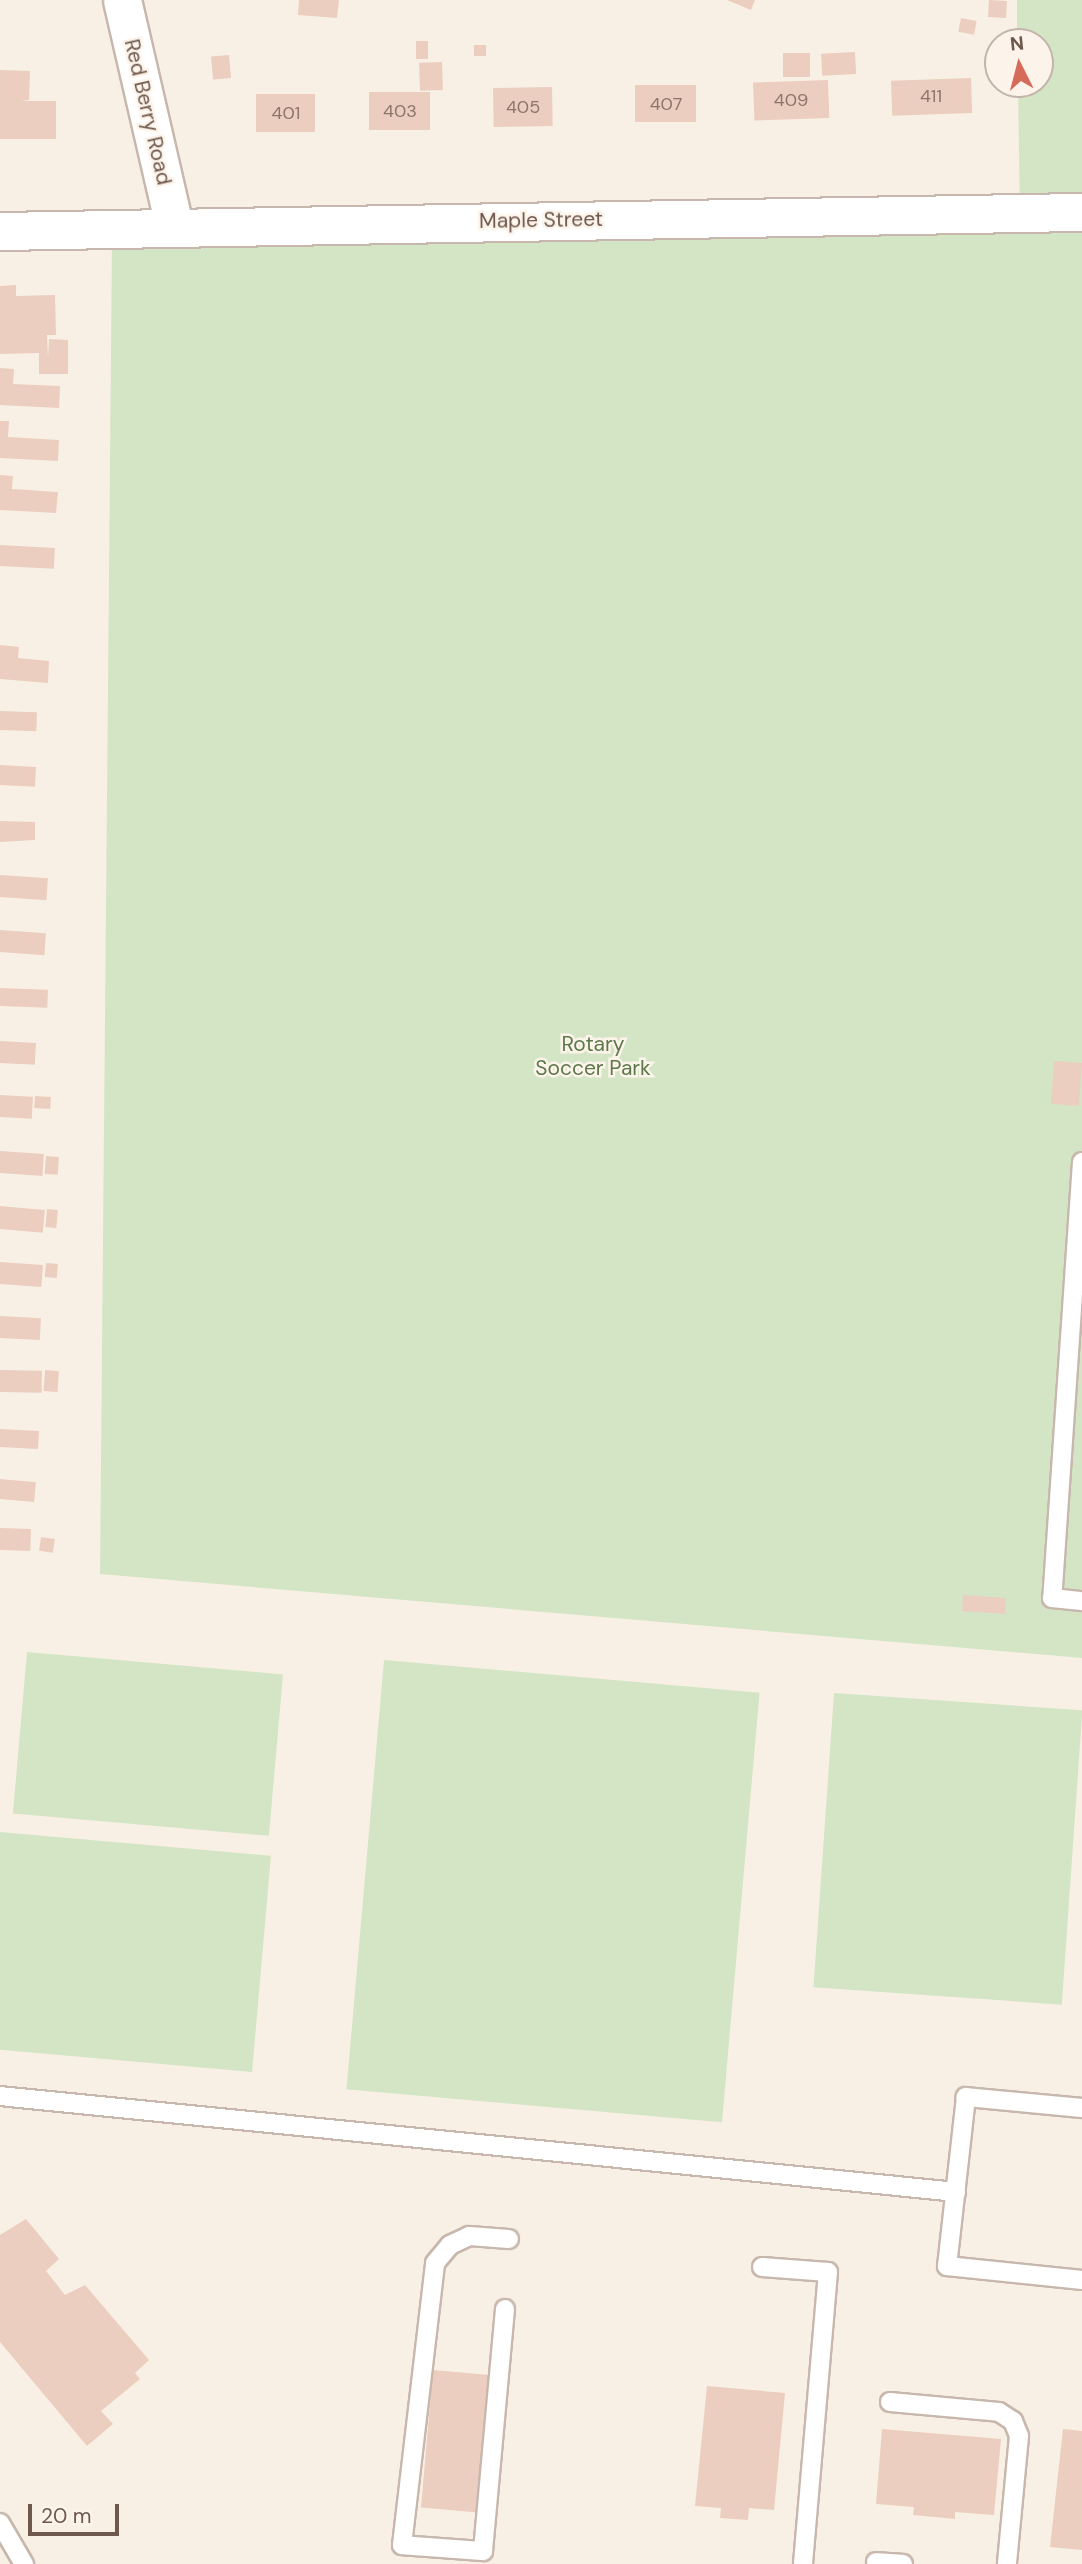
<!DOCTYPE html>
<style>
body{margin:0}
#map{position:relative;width:1082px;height:2564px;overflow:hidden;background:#f9f0e5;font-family:"DM Sans",sans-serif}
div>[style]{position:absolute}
.green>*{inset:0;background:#d4e5c5;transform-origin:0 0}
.building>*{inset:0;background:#ebcec0;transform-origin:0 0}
.roads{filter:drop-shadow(2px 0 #c8b7ac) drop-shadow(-2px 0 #c8b7ac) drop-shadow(0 2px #c8b7ac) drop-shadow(0 -2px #c8b7ac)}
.service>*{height:18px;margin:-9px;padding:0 9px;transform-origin:9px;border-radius:9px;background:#fff}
.minor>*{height:37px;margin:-18.5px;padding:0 18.5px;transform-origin:18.5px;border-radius:18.5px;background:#fff}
span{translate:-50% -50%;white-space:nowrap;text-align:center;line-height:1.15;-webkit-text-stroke:5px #fcf4ea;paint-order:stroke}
.number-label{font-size:18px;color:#8d756a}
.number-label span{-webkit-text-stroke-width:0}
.street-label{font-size:21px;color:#6e574d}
.park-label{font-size:21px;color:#5b794a}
.north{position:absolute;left:984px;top:28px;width:70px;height:70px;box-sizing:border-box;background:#fcf4ea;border:2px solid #c3b5ab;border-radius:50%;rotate:354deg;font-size:19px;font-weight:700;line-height:28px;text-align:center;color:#6e574d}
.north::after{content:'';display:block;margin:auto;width:24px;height:32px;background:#d46c59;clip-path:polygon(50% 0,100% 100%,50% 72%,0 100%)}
.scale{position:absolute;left:28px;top:2504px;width:91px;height:32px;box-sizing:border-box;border:4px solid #6e574d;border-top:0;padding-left:9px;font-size:21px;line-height:24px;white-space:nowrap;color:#6e574d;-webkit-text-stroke:5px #fcf4ea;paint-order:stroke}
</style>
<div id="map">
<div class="green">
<div style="clip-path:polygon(1017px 0,1082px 0,1082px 1658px,100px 1574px,112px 240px,1020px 220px,1018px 84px,1040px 84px,1040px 42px,1017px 42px)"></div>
<div style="left:27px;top:1652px;width:257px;height:162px;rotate:5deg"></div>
<div style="left:384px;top:1660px;width:377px;height:431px;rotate:5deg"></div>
<div style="left:834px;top:1693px;width:249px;height:295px;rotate:4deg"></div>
<div style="left:0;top:1832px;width:272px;height:217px;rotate:5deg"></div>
</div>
<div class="building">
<div style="clip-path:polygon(299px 0,339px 0,337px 18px,298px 15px)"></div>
<div style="clip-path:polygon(727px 0,755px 0,751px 10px)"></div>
<div style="left:989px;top:0;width:18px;height:17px;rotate:3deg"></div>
<div style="left:961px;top:18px;width:16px;height:14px;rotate:11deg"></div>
<div style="left:428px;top:41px;width:18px;height:12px;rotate:90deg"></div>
<div style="left:474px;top:45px;width:12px;height:11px"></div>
<div style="left:855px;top:52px;width:22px;height:34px;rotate:87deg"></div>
<div style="left:783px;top:53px;width:27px;height:24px"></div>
<div style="left:229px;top:55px;width:23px;height:18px;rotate:85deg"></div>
<div style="left:442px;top:62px;width:28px;height:23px;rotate:88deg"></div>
<div style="clip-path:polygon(0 70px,30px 71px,29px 100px,21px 101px,56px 101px,56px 139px,0 139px)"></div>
<div style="left:971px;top:78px;width:35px;height:80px;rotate:88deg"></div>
<div style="left:828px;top:80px;width:38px;height:75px;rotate:88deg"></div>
<div style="left:696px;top:85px;width:37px;height:61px;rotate:90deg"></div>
<div style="left:552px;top:87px;width:39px;height:59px;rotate:89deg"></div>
<div style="left:369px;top:92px;width:61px;height:38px"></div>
<div style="left:256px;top:94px;width:59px;height:38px"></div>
<div style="clip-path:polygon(16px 285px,16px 296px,55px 295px,56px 335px,47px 335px,48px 358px,49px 339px,68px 340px,68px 374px,39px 374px,39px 353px,0 354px,0 286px)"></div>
<div style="clip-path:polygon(0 368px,14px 369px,13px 384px,60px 386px,59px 408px,0 405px)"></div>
<div style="clip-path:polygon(0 421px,9px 421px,8px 437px,59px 440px,58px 461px,0 458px)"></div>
<div style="clip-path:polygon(0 475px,13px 476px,12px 489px,58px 492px,56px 513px,0 510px)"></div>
<div style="left:0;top:545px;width:55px;height:21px;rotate:3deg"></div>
<div style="clip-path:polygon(0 645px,19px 647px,18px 658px,49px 661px,48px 683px,0 679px)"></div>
<div style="left:0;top:711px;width:37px;height:19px;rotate:2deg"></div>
<div style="left:0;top:765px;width:36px;height:20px;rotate:3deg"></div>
<div style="clip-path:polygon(0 821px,35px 822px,35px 840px,0 842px)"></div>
<div style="left:0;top:875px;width:48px;height:22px;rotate:4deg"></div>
<div style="left:0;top:930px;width:46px;height:22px;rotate:4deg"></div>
<div style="left:0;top:988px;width:48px;height:18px;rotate:2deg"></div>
<div style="left:0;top:1041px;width:36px;height:22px;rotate:3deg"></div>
<div style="left:1054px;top:1061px;width:28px;height:43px;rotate:4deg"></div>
<div style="left:0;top:1095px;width:33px;height:22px;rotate:3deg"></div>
<div style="left:35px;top:1096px;width:16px;height:12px;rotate:4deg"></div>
<div style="left:0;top:1151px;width:44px;height:22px;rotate:4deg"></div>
<div style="left:46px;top:1156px;width:13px;height:18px;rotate:4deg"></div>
<div style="left:0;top:1206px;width:45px;height:23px;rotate:5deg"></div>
<div style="left:47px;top:1209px;width:11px;height:18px;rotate:5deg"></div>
<div style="left:0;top:1262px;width:43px;height:22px;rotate:4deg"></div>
<div style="left:46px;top:1263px;width:12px;height:14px;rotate:5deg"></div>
<div style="left:0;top:1316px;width:41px;height:22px;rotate:3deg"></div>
<div style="left:0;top:1370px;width:42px;height:22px;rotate:1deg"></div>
<div style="left:45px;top:1370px;width:14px;height:21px;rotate:4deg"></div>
<div style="left:0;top:1429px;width:39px;height:18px;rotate:3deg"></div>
<div style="left:0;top:1479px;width:36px;height:20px;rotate:5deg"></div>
<div style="left:0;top:1528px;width:31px;height:22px;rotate:2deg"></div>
<div style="left:41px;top:1537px;width:14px;height:14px;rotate:8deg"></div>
<div style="left:963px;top:1595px;width:43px;height:16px;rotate:4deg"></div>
<div style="clip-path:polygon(26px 2219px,59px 2259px,46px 2271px,65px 2295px,85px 2285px,149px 2360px,135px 2373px,140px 2379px,101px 2411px,113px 2424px,87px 2446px,0 2342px,0 2235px)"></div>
<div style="left:433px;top:2370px;width:57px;height:138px;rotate:5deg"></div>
<div style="clip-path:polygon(707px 2386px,785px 2393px,774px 2510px,749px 2508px,748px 2520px,720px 2518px,721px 2508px,695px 2506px)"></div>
<div style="clip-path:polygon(882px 2429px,1001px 2439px,994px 2515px,955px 2512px,955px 2519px,913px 2515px,914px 2507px,876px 2504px)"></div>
<div style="clip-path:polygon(1063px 2429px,1082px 2431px,1082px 2550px,1050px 2547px)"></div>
</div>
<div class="roads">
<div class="service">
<div style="left:1082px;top:1162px;width:437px;rotate:93.9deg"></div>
<div style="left:1052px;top:1598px;width:30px;rotate:6deg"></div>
<div style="left:0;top:2096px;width:961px;rotate:5.73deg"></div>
<div style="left:1082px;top:2108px;width:117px;rotate:-174.6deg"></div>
<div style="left:966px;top:2097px;width:170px;rotate:96.4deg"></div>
<div style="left:947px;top:2266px;width:136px;rotate:5.9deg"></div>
<div style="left:762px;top:2267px;width:66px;rotate:4.3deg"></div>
<div style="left:828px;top:2272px;width:293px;rotate:94.9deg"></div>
<div style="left:505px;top:2309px;width:243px;rotate:95.2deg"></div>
<div style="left:483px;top:2551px;width:81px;rotate:-175.8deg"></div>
<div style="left:402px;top:2545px;width:284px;rotate:-83.3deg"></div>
<div style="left:435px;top:2263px;width:23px;rotate:-50deg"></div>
<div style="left:450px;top:2245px;width:21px;rotate:-25deg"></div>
<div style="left:469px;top:2236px;width:40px;rotate:4.3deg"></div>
<div style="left:890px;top:2402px;width:109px;rotate:5.2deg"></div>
<div style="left:999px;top:2412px;width:17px;rotate:33deg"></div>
<div style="left:1013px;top:2421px;width:16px;rotate:68deg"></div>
<div style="left:1019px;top:2436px;width:129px;rotate:95.4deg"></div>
<div style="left:0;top:2523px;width:48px;rotate:59.7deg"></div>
<div style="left:876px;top:2562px;width:27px;rotate:4deg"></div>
</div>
<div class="minor">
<div style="left:122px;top:0;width:231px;rotate:77deg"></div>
<div style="left:0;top:231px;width:1082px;rotate:-1.01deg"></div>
</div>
</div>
<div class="number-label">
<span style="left:931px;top:96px">411</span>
<span style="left:791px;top:100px">409</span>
<span style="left:666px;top:104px">407</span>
<span style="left:523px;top:107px">405</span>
<span style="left:400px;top:111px">403</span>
<span style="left:286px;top:113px">401</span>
</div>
<div class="street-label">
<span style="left:148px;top:112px;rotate:77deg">Red Berry Road</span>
<span style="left:541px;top:220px;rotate:-1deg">Maple Street</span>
</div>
<div class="park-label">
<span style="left:593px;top:1056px">Rotary<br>Soccer Park</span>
</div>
<div class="north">N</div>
<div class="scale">20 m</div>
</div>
